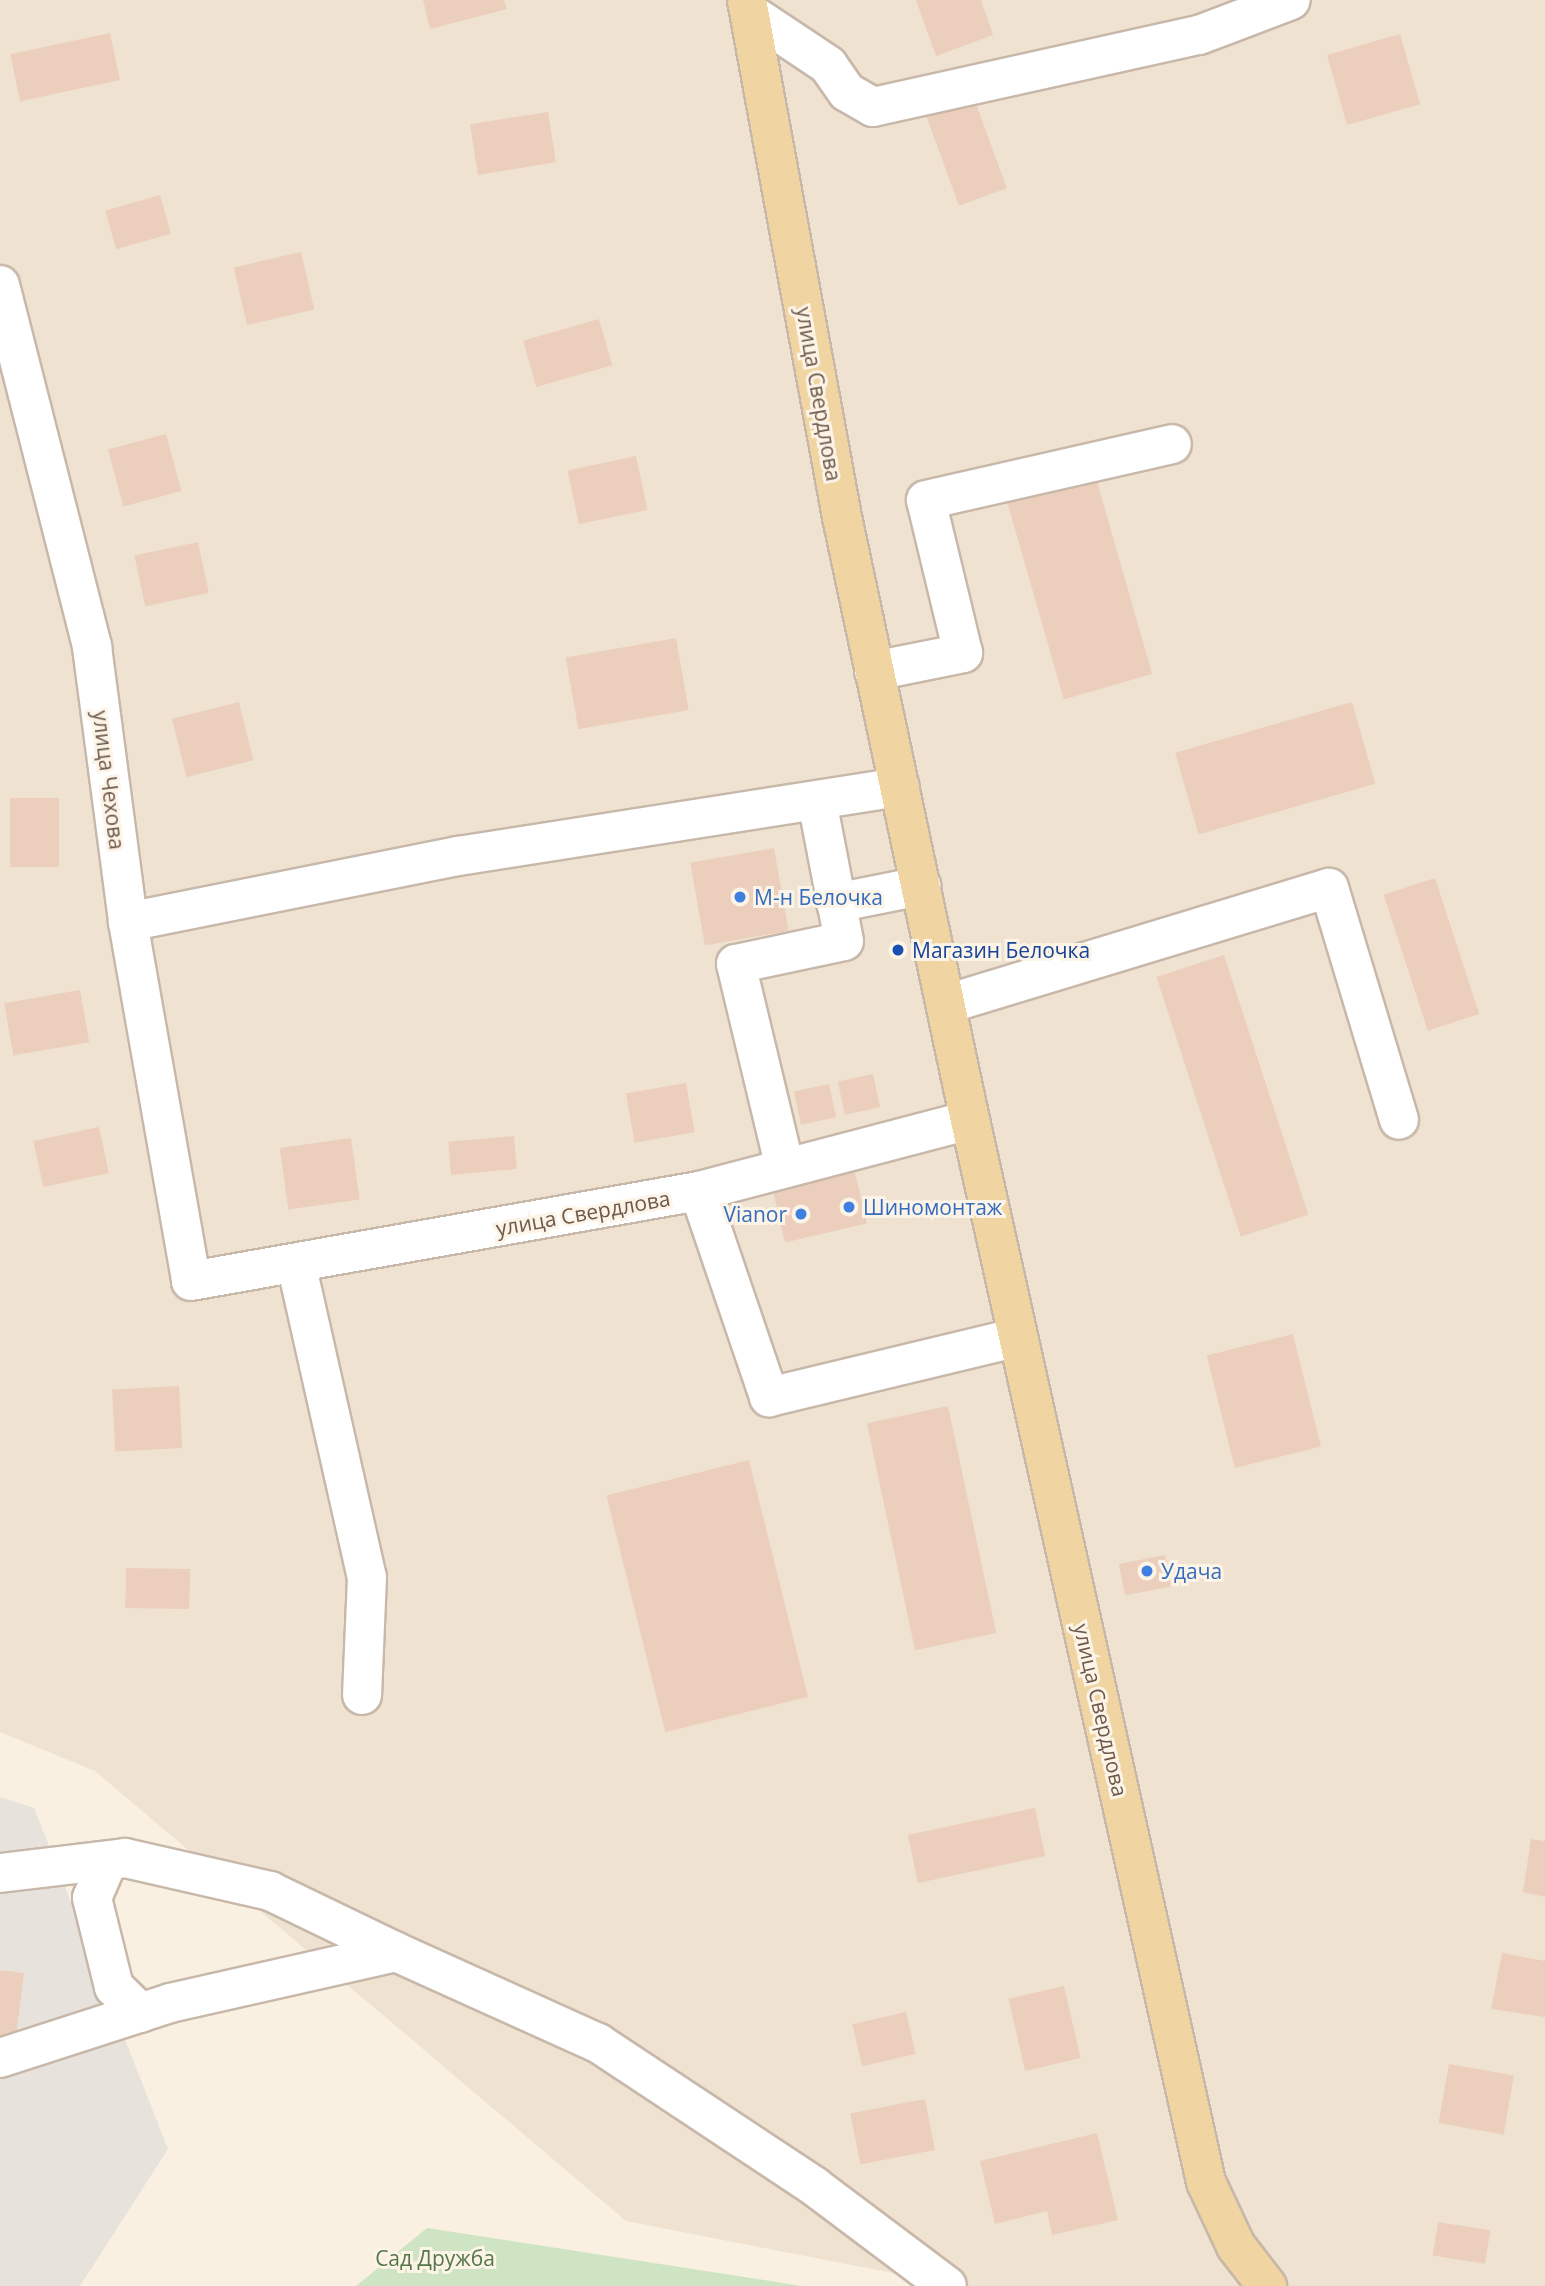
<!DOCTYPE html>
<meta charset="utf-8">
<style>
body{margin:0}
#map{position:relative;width:1545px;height:2286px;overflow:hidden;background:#f9f0e1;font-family:"Open Sans",sans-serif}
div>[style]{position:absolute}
.residential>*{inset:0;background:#efe2d1}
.industrial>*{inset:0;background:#e8e2dc}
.green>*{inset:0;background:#cfe4c2}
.building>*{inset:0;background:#ebcfbc;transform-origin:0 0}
.roads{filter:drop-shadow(2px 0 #c7b8aa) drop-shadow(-2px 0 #c7b8aa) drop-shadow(0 2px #c7b8aa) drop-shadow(0 -2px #c7b8aa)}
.minor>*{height:38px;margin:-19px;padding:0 19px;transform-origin:19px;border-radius:19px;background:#fff}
.major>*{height:38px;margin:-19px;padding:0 19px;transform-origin:19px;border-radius:19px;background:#f0d4a1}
.dots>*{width:19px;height:19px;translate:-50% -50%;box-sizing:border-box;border:4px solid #fcf4e7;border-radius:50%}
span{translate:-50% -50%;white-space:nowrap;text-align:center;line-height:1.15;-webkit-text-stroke:6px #fcf4e7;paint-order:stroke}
.street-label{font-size:21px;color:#6d584b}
.shop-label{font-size:21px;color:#366cbe}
.left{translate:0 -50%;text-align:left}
.right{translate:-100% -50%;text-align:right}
.transit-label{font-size:21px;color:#164399}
.park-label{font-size:21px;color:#557748}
</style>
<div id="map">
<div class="residential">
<div style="clip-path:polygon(0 0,1545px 0,1545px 2286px,959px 2286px,626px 2221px,95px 1771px,0 1732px)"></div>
</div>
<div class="industrial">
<div style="clip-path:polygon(0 1797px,34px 1808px,168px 2149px,80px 2286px,0 2286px)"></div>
</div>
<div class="green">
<div style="clip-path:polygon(427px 2228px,802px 2286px,356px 2286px)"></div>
</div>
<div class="building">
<div style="clip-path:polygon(423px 0,504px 0,507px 9px,430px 29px)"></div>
<div style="clip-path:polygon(916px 0,981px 0,993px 35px,936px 56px)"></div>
<div style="left:110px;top:33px;width:48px;height:102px;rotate:78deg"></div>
<div style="left:1400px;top:34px;width:73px;height:76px;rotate:74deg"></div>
<div style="left:974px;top:98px;width:96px;height:51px;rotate:70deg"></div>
<div style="left:548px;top:112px;width:51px;height:79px;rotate:81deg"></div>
<div style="left:160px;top:195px;width:40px;height:57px;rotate:74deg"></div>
<div style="left:301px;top:252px;width:59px;height:69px;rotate:77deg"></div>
<div style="left:599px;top:319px;width:48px;height:79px;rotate:74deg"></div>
<div style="left:166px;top:434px;width:59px;height:60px;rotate:75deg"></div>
<div style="left:636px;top:456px;width:55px;height:70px;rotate:78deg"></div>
<div style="left:1096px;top:478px;width:204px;height:92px;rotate:74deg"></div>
<div style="left:198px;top:542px;width:52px;height:65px;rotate:78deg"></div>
<div style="left:676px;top:638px;width:73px;height:112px;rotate:80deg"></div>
<div style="left:239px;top:702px;width:60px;height:69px;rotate:76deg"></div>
<div style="left:1352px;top:702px;width:85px;height:184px;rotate:74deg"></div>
<div style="left:10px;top:798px;width:49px;height:69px"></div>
<div style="left:774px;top:848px;width:84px;height:85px;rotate:80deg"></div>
<div style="left:1435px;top:878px;width:143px;height:54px;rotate:72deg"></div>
<div style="left:1224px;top:955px;width:273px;height:71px;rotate:72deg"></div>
<div style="left:80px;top:990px;width:53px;height:77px;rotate:80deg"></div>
<div style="left:873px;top:1074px;width:34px;height:36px;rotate:78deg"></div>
<div style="left:686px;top:1083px;width:50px;height:61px;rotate:80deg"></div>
<div style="left:829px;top:1084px;width:34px;height:36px;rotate:78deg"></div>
<div style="left:99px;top:1127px;width:47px;height:67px;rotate:78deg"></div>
<div style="left:514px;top:1136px;width:33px;height:66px;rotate:85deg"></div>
<div style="left:351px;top:1138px;width:62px;height:72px;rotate:82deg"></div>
<div style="left:854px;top:1168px;width:57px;height:84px;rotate:77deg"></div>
<div style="left:1293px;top:1334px;width:116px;height:89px;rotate:76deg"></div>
<div style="left:179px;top:1386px;width:62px;height:67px;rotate:87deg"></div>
<div style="left:948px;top:1406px;width:232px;height:83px;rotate:78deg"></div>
<div style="left:749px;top:1460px;width:244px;height:147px;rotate:76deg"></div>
<div style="left:1165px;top:1555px;width:32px;height:47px;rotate:79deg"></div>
<div style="left:190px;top:1569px;width:40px;height:64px;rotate:91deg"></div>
<div style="left:1035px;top:1808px;width:49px;height:130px;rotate:78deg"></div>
<div style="clip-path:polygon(1531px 1839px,1545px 1841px,1545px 1897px,1523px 1892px)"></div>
<div style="clip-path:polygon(1502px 1953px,1545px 1961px,1545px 2017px,1491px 2009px)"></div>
<div style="clip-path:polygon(0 1970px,24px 1973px,15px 2044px,0 2043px)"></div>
<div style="left:1064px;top:1986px;width:74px;height:57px;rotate:77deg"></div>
<div style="left:906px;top:2012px;width:43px;height:55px;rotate:77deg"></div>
<div style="left:1449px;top:2064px;width:66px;height:60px;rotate:10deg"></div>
<div style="left:925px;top:2099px;width:52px;height:76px;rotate:79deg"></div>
<div style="clip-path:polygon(1097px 2133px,1118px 2220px,1052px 2235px,1047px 2211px,995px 2224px,980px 2161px)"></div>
<div style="left:1438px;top:2222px;width:53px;height:34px;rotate:9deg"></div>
</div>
<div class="roads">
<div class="minor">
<div style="left:750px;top:13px;width:94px;rotate:33.7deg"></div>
<div style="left:828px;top:65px;width:33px;rotate:55deg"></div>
<div style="left:847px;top:92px;width:30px;rotate:30deg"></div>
<div style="left:873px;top:107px;width:334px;rotate:-12.5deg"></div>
<div style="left:1199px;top:35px;width:98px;rotate:-20.8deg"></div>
<div style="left:0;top:285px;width:374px;rotate:75.7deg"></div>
<div style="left:92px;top:647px;width:277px;rotate:82.5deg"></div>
<div style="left:128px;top:922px;width:364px;rotate:80deg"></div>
<div style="left:191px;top:1281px;width:516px;rotate:-10.05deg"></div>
<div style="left:699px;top:1191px;width:280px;rotate:-14.7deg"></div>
<div style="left:874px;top:671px;width:91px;rotate:-11.4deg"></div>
<div style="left:963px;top:653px;width:157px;rotate:-103.6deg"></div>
<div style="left:926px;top:500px;width:252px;rotate:-12.8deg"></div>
<div style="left:836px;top:903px;width:87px;rotate:-11.3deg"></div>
<div style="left:128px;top:922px;width:337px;rotate:-11.3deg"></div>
<div style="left:458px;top:856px;width:447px;rotate:-8.9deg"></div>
<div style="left:947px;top:1004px;width:399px;rotate:-16.9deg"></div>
<div style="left:1329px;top:888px;width:242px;rotate:73.2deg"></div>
<div style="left:785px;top:1168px;width:210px;rotate:-103.5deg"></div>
<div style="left:736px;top:964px;width:110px;rotate:-12deg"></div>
<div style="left:844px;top:941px;width:143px;rotate:-100.9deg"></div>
<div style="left:699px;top:1191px;width:218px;rotate:71.2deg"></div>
<div style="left:769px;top:1397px;width:256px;rotate:-13.5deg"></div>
<div style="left:296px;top:1263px;width:322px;rotate:77.3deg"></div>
<div style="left:367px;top:1577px;width:118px;rotate:92.4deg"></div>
<div style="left:108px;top:1861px;width:40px;rotate:113.4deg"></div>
<div style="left:92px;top:1898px;width:92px;rotate:76.1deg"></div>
<div style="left:114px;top:1987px;width:37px;rotate:44deg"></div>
<div style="left:0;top:1873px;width:126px;rotate:-6.8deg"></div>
<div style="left:125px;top:1858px;width:149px;rotate:12.8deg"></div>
<div style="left:270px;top:1891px;width:140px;rotate:25.8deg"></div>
<div style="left:0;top:2058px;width:179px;rotate:-17.9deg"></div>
<div style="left:170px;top:2003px;width:232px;rotate:-12.7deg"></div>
<div style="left:396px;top:1952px;width:222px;rotate:24.3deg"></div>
<div style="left:598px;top:2043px;width:259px;rotate:33.5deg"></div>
<div style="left:814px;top:2186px;width:166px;rotate:36.9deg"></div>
</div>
<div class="major">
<div style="left:747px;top:0;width:526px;rotate:79.59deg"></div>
<div style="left:842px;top:517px;width:616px;rotate:78.02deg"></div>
<div style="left:970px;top:1120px;width:1088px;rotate:77.47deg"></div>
<div style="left:1206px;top:2182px;width:71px;rotate:64.9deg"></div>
<div style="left:1236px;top:2246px;width:51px;rotate:52.2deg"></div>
</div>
</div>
<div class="dots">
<div style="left:740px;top:897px;background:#3f7fe0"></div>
<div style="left:898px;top:950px;background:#1a4fb4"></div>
<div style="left:849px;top:1207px;background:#3f7fe0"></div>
<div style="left:801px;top:1214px;background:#3f7fe0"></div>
<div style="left:1147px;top:1571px;background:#3f7fe0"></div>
</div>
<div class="street-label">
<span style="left:819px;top:394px;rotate:80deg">улица Свердлова</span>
<span style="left:109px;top:780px;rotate:83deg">улица Чехова</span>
<span style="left:583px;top:1213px;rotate:-10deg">улица Свердлова</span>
<span style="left:1101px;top:1710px;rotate:77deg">улица Свердлова</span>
</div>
<div class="shop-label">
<span class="left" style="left:754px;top:897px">М-н Белочка</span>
<span class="left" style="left:863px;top:1207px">Шиномонтаж</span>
<span class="right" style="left:787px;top:1214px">Vianor</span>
<span class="left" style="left:1161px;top:1571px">Удача</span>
</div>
<div class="transit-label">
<span class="left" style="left:912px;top:950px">Магазин Белочка</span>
</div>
<div class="park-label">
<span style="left:435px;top:2258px">Сад Дружба</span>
</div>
</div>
